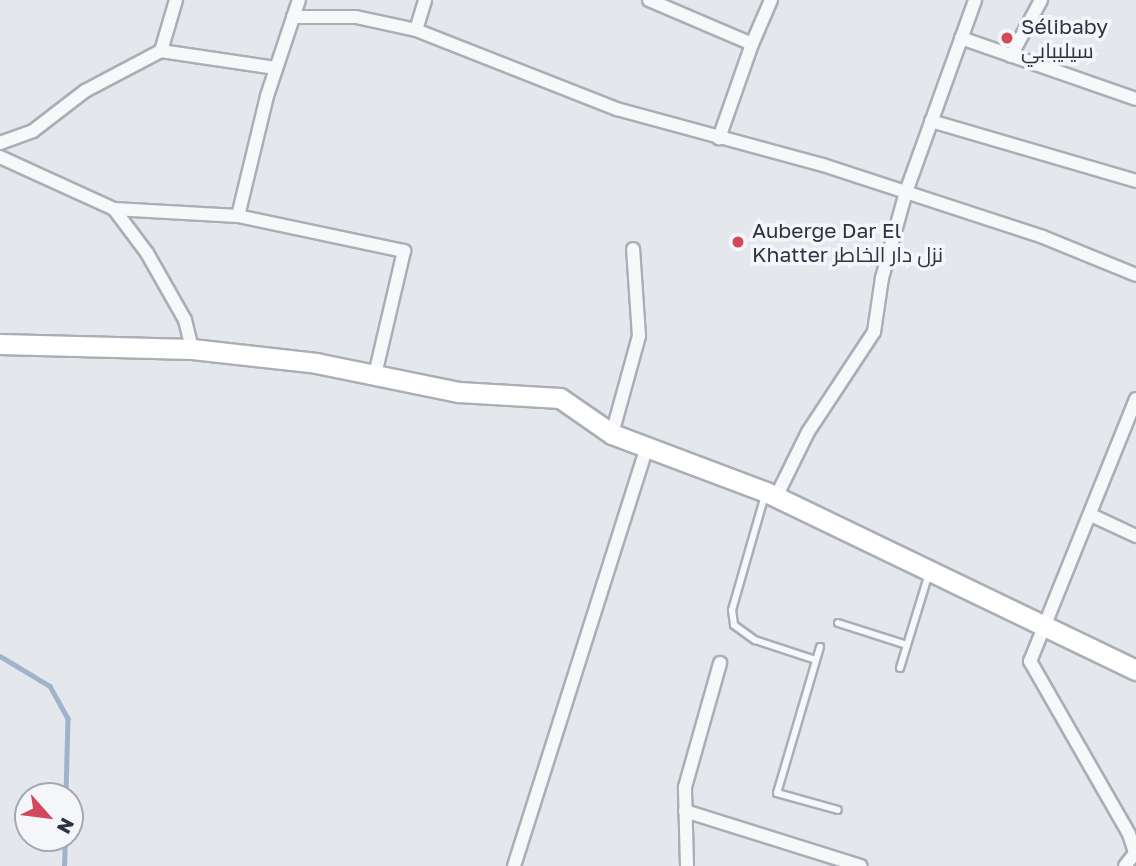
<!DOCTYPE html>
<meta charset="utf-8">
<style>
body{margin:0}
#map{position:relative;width:1136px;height:866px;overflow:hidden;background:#e4e7ec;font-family:"Golos Text",Cairo,sans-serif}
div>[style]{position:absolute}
.stream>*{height:4.5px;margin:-2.25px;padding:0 2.25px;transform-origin:2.25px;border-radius:2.25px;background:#9fb4cc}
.roads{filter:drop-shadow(2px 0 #a9aeb7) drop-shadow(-2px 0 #a9aeb7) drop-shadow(0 2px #a9aeb7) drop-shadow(0 -2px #a9aeb7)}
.lane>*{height:6px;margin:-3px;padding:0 3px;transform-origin:3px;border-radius:3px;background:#f7f8fa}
.street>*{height:12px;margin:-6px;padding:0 6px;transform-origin:6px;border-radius:6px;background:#f7f8fa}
.primary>*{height:19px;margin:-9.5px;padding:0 9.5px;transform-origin:9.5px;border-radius:9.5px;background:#fff}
.dots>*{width:19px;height:19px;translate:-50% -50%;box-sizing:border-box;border:4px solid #f4f6f9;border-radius:50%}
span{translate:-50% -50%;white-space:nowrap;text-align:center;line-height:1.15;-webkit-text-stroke:7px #f4f6f9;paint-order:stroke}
.poi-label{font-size:21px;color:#2b3445}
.left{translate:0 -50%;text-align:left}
.north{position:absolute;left:14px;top:782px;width:70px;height:70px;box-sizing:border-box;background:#f4f6f9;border:2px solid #a4a8b1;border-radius:50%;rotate:118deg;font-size:19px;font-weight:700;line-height:28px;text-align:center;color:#2b3445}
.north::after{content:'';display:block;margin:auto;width:24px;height:32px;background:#d1495b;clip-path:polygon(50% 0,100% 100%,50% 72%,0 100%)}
</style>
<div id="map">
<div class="stream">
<div style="left:0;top:656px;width:58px;rotate:31deg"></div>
<div style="left:50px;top:686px;width:37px;rotate:61deg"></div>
<div style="left:68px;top:718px;width:78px;rotate:91.5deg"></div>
<div style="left:64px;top:866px;width:28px;rotate:-88deg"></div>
</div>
<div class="roads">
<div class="lane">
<div style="left:765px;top:495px;width:120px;rotate:106deg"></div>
<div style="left:732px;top:610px;width:15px;rotate:82deg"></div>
<div style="left:734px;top:625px;width:26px;rotate:36deg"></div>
<div style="left:755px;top:640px;width:64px;rotate:18.2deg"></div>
<div style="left:838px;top:623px;width:72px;rotate:17.7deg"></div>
<div style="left:820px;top:647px;width:152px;rotate:106.4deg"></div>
<div style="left:777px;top:793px;width:63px;rotate:15.6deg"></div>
<div style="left:900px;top:668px;width:99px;rotate:-73deg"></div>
</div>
<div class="street">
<div style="left:649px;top:0;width:112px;rotate:23.1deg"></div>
<div style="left:752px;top:44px;width:100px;rotate:109.3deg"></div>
<div style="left:293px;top:17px;width:63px"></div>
<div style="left:356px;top:17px;width:61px;rotate:12.2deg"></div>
<div style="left:416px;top:30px;width:216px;rotate:21.5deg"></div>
<div style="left:617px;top:109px;width:213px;rotate:15.2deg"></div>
<div style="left:823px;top:165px;width:231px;rotate:18.1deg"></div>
<div style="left:1043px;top:237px;width:100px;rotate:22.2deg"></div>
<div style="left:416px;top:30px;width:31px;rotate:-73deg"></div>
<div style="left:961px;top:38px;width:185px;rotate:19.2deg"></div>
<div style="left:752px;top:44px;width:48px;rotate:-66.6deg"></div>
<div style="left:161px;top:51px;width:53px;rotate:-73.6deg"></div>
<div style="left:1011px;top:56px;width:64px;rotate:-61.8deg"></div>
<div style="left:931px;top:121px;width:214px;rotate:16.3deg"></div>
<div style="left:0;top:143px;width:35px;rotate:-20deg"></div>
<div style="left:33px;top:131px;width:66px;rotate:-37.6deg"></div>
<div style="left:85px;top:91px;width:86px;rotate:-27.8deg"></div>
<div style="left:161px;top:51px;width:116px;rotate:8.4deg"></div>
<div style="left:0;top:157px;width:125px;rotate:24.5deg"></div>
<div style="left:114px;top:209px;width:55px;rotate:53.1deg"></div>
<div style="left:147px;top:253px;width:77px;rotate:60.4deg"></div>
<div style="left:185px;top:320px;width:30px;rotate:76deg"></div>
<div style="left:114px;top:209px;width:124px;rotate:3.2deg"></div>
<div style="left:238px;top:216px;width:170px;rotate:11.9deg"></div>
<div style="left:404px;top:251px;width:127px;rotate:103.2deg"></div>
<div style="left:238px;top:216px;width:123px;rotate:-76.4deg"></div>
<div style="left:267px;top:96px;width:101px;rotate:-71.6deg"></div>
<div style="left:1136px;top:399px;width:283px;rotate:112deg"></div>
<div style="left:1030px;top:661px;width:199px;rotate:60.2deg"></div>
<div style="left:1129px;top:834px;width:23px;rotate:72deg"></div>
<div style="left:612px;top:434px;width:102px;rotate:-74.6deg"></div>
<div style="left:639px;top:336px;width:87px;rotate:-93.9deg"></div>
<div style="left:776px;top:497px;width:72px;rotate:-63.8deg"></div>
<div style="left:808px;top:432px;width:120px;rotate:-56.6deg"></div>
<div style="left:874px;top:332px;width:55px;rotate:-81.6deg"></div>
<div style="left:882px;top:278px;width:89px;rotate:-74.4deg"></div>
<div style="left:906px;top:192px;width:204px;rotate:-70.2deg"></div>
<div style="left:1091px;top:515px;width:50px;rotate:25deg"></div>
<div style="left:685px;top:811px;width:184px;rotate:17.4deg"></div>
<div style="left:514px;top:866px;width:441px;rotate:-72.4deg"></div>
<div style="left:687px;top:866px;width:79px;rotate:-91.5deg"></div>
<div style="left:685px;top:787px;width:129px;rotate:-74.2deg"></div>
<div style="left:1125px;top:866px;width:16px;rotate:-52deg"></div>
</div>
<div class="primary">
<div style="left:0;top:344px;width:192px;rotate:1.5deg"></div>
<div style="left:192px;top:349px;width:125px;rotate:6.4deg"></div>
<div style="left:316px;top:363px;width:146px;rotate:11.5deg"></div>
<div style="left:459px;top:392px;width:101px;rotate:3.4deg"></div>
<div style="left:560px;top:398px;width:63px;rotate:34.7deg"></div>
<div style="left:612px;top:434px;width:165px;rotate:20.6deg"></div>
<div style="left:766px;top:492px;width:411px;rotate:25.7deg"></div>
</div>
</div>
<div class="dots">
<div style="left:1007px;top:38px;background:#d1495b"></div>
<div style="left:738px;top:242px;background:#d1495b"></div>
</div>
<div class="poi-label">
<span class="left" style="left:1021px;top:38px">Sélibaby<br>سيليبابي</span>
<span class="left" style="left:752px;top:242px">Auberge Dar El<br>Khatter نزل دار الخاطر</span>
</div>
<div class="north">N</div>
</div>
